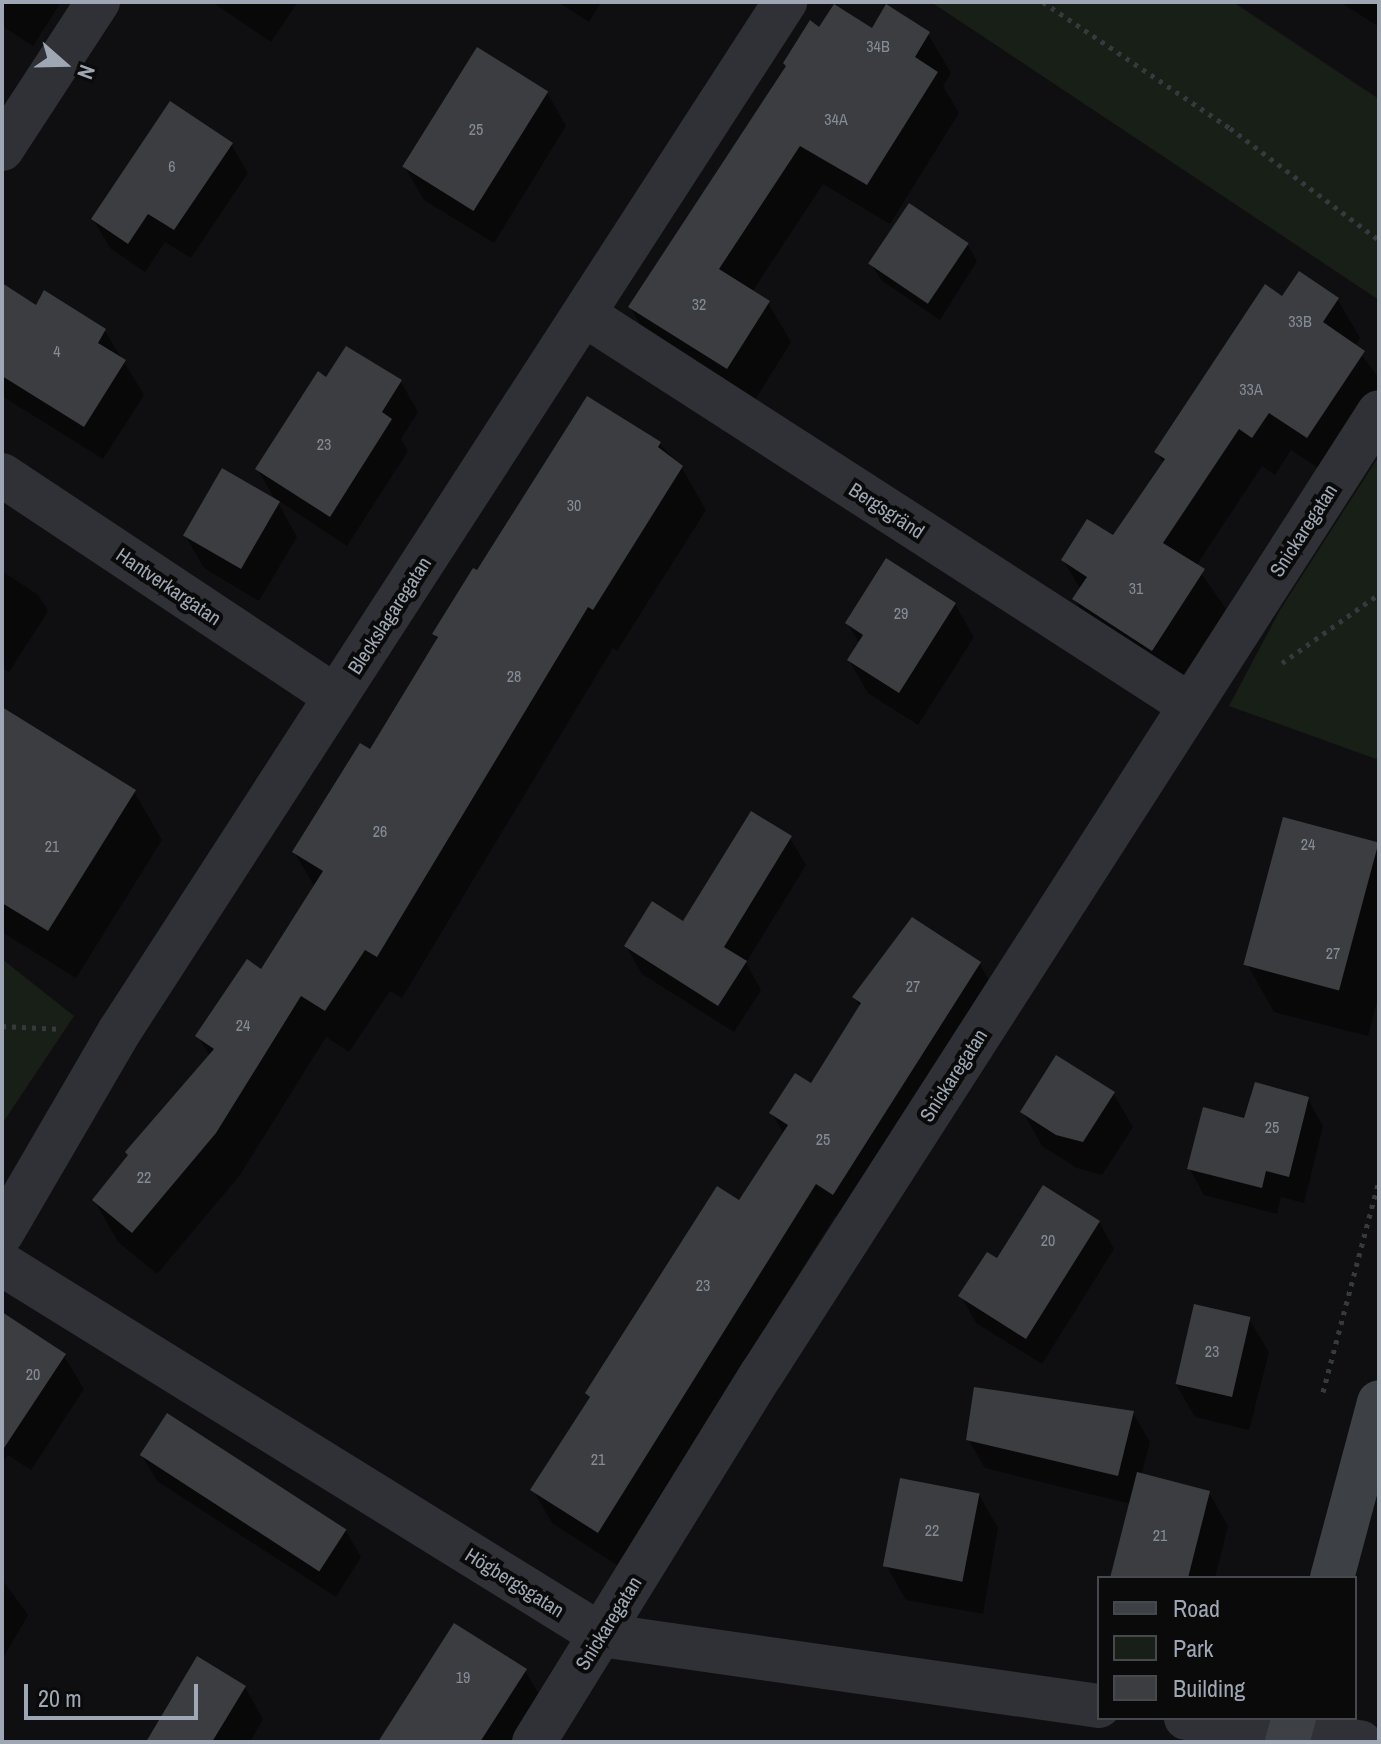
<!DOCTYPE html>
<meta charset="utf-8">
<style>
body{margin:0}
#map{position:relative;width:1381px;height:1744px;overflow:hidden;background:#0f0f11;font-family:"Archivo Narrow",sans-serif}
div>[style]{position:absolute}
.green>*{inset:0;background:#171f17}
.shadow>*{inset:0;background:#0007}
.building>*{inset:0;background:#3b3d41;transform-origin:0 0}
.path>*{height:5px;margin-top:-2.5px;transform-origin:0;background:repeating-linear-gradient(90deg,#36393d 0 4px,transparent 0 10px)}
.minor>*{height:44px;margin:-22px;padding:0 22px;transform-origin:22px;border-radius:22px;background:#303136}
.secondary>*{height:44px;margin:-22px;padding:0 22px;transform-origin:22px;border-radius:22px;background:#3d4146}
span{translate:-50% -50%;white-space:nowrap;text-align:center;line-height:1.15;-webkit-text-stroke:8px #0a0a0b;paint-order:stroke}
.number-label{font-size:16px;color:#858c96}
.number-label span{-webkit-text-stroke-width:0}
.street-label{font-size:20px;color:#9ea7b3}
.frame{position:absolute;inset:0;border:4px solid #9ea7b3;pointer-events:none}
.legend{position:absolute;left:1097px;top:1576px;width:260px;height:144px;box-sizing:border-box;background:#0a0a0b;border:2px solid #45494e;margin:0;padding:10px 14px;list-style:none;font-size:24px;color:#9ea7b3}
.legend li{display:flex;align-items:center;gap:16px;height:40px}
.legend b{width:40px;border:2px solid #45494e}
.north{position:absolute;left:24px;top:24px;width:80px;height:80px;-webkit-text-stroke:6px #0a0a0b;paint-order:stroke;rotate:110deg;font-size:22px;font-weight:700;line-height:32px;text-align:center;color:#9ea7b3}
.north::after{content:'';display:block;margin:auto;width:28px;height:36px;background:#9ea7b3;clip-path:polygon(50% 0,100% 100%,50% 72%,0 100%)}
.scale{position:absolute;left:24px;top:1684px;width:174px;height:36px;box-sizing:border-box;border:4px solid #9ea7b3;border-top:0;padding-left:10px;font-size:24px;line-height:28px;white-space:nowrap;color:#9ea7b3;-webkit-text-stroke:6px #0a0a0b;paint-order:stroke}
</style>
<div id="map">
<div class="green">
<div style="clip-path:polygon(931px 2px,1233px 2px,1379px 99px,1379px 300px)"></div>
<div style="clip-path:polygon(1379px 456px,1379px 760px,1229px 706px,1280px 610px)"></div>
<div style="clip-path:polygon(2px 959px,74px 1016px,2px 1124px)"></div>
</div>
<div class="shadow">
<div style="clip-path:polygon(2px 2px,61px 2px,33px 46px,2px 26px)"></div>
<div style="clip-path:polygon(212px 2px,298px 2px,271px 42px)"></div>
<div style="clip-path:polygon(558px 2px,601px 2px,589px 22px)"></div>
<div style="clip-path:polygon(1340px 2px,1379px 2px,1379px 27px)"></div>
<div style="clip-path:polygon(820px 30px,928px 34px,951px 73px,943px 86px,959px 113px,890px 224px,823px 184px,752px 292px,768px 303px,791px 342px,750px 408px,653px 347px,630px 307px)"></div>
<div style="clip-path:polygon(547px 93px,566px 126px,494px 243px,424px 200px,405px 167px)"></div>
<div style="clip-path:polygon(231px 144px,248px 173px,191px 258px,165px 242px,145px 272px,110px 248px,93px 219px)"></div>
<div style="clip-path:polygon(967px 244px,977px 261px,940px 320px,881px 280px,871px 264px)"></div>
<div style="clip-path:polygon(1283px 299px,1338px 300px,1360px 338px,1355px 346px,1379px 378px,1379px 401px,1329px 475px,1291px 450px,1275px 475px,1262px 466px,1196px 566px,1226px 609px,1175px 688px,1097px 638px,1075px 600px,1081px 590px,1063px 560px,1114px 538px,1164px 464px,1157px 452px)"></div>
<div style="clip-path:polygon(2px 305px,37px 308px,105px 331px,144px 395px,103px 459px,2px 396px)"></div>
<div style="clip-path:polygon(327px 380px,401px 382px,418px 412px,401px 439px,408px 451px,347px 546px,276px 499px,297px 537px,259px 601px,204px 568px,185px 535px,277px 503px,257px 469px)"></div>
<div style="clip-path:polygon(660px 444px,682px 468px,706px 510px,617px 651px,613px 648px,402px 998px,390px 991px,349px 1052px,326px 1037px,240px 1175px,157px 1274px,118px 1242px,94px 1200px,210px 1057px,198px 1036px,261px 972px,315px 887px,294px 852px,370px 752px,438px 641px,434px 634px,477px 573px)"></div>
<div style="clip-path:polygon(2px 571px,38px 595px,48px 611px,9px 672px,2px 668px)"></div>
<div style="clip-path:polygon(955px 604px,974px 637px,918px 725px,868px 693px,849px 660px,860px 644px,847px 623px)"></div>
<div style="clip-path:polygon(2px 762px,134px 792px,162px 840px,76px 978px,2px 932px)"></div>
<div style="clip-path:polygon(790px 838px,806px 865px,746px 963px,761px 990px,734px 1032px,642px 974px,626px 946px,684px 923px)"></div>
<div style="clip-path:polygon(1378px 843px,1379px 994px,1368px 1036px,1274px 1012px,1247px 964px)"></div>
<div style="clip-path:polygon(979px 963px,998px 996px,852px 1227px,835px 1216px,617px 1565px,552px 1523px,533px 1490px,591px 1399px,587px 1393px,740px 1203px,784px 1134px,772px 1113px,812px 1086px,860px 1007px,855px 998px)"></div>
<div style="clip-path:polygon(1113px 1093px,1133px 1127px,1102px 1175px,1077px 1168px,1042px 1146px,1023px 1112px)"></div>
<div style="clip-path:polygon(1308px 1099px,1323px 1126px,1304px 1203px,1281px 1197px,1277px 1214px,1204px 1195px,1189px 1168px,1246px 1120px)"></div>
<div style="clip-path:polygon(1099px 1222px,1114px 1249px,1042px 1364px,976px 1323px,961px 1296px,997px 1261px)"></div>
<div style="clip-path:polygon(2px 1315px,64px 1356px,84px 1389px,31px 1470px,8px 1455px,2px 1464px)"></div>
<div style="clip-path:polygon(1249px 1319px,1269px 1352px,1249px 1430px,1195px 1417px,1176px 1384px)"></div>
<div style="clip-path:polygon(1133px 1413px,1150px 1442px,1141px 1476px,1209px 1493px,1228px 1526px,1215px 1578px,1112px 1578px,1131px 1504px,985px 1468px,968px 1439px)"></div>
<div style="clip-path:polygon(141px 1454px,345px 1530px,361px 1557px,336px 1597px,157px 1481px)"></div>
<div style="clip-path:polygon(979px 1495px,998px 1528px,983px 1614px,906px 1600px,887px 1567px)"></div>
<div style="clip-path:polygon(2px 1579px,28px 1615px,2px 1660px)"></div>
<div style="clip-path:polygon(525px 1671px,545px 1704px,520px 1742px,380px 1742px)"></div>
<div style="clip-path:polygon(245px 1687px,263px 1719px,250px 1742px,148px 1742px)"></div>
</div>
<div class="building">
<div style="clip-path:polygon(834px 4px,872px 28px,886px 4px,930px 32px,915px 57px,938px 72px,867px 185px,800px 146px,719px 269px,770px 301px,727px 369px,628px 307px,786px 66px,783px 63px,810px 20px,819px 27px)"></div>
<div style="left:477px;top:47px;width:84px;height:141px;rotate:32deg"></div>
<div style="clip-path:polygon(170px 101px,233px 143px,174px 230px,148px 214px,128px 244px,91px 219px)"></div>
<div style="left:909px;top:203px;width:72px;height:73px;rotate:34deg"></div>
<div style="clip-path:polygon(1299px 271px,1339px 298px,1323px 322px,1365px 351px,1307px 438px,1269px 413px,1252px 438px,1239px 429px,1163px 543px,1205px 569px,1152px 651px,1072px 599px,1087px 577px,1061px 560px,1087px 519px,1113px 535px,1165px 459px,1154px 452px,1265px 284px,1282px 296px)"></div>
<div style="clip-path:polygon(2px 283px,36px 305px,44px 290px,106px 329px,98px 343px,126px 360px,84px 427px,2px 376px)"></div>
<div style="clip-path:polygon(346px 346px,402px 380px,382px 412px,392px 419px,330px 517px,255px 469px,318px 371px,326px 377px)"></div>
<div style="clip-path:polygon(587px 396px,661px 442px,658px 447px,683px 466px,593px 610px,588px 607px,377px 957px,365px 950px,325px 1011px,301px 996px,216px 1133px,132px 1233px,92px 1200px,128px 1155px,125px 1152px,214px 1049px,195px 1036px,247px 959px,261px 969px,323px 871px,292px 852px,360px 743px,370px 749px,438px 637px,432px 634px,473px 568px,477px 570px)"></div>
<div style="left:222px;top:468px;width:67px;height:78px;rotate:30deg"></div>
<div style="clip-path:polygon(886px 558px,956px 603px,899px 693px,847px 660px,863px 635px,845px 623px)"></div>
<div style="clip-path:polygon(2px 707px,136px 790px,48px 931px,2px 903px)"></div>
<div style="clip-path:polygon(751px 811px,792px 836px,724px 947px,747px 961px,718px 1006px,624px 946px,652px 901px,683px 921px)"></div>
<div style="left:1283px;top:817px;width:99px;height:153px;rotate:15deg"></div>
<div style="clip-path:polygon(912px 917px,981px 962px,833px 1195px,816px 1184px,598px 1533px,530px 1490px,590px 1397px,585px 1393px,717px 1186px,739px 1200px,788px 1125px,769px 1113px,795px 1073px,811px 1083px,861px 1003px,852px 997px)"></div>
<div style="clip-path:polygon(1056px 1055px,1115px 1092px,1083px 1142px,1056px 1135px,1020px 1112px)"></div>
<div style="clip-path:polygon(1255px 1082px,1309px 1097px,1289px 1177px,1266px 1171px,1262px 1188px,1187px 1169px,1203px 1107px,1244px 1118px)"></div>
<div style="clip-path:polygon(1043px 1185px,1100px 1221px,1026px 1339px,958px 1296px,987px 1252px,997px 1258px)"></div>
<div style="left:1194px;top:1304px;width:58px;height:82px;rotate:13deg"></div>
<div style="clip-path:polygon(2px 1312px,66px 1354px,2px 1451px)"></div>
<div style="clip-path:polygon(974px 1387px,1134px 1411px,1118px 1476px,966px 1440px)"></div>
<div style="left:167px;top:1413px;width:214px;height:50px;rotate:33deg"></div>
<div style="clip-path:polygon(1137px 1472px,1210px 1491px,1188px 1578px,1110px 1578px)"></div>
<div style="left:900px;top:1478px;width:81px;height:90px;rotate:11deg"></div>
<div style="clip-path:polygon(454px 1623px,527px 1669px,480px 1742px,378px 1742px)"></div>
<div style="clip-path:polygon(197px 1656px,246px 1686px,212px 1742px,146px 1742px)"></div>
</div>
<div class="path">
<div style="left:1043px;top:2px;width:225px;rotate:34deg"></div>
<div style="left:1230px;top:128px;width:186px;rotate:36.9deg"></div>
<div style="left:1282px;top:663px;width:119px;rotate:-35.4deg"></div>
<div style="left:2px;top:1026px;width:60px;rotate:2.9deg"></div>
<div style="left:1323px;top:1392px;width:219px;rotate:-75.2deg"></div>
</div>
<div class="minor">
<div style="left:2px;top:149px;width:176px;rotate:-56.9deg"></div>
<div style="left:585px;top:315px;width:720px;rotate:32.81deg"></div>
<div style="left:2px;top:475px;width:400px;rotate:33.6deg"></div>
<div style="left:2px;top:1233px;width:233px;rotate:-59.8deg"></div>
<div style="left:119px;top:1032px;width:1227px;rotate:-57.11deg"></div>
<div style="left:2px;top:1264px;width:705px;rotate:31.77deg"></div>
<div style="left:601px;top:1635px;width:503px;rotate:8.11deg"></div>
<div style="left:1186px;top:1718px;width:176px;rotate:7.9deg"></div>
<div style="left:534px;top:1742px;width:432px;rotate:-58.3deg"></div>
<div style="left:761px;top:1375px;width:1144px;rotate:-57.31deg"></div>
</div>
<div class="secondary">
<div style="left:1332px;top:1578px;width:182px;rotate:-75deg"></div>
<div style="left:1287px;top:1742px;width:25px;rotate:-74deg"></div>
</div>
<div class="number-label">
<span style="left:878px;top:46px">34B</span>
<span style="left:836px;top:119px">34A</span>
<span style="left:476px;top:129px">25</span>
<span style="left:172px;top:166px">6</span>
<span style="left:699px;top:304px">32</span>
<span style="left:1300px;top:321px">33B</span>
<span style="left:57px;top:351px">4</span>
<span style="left:1251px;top:389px">33A</span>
<span style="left:324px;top:444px">23</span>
<span style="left:574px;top:505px">30</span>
<span style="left:1136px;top:588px">31</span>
<span style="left:901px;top:613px">29</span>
<span style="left:514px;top:676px">28</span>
<span style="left:380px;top:831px">26</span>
<span style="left:1308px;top:844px">24</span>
<span style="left:52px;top:846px">21</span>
<span style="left:1333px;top:953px">27</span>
<span style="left:913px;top:986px">27</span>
<span style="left:243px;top:1025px">24</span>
<span style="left:1272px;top:1127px">25</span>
<span style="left:823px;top:1139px">25</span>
<span style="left:144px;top:1177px">22</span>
<span style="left:1048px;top:1240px">20</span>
<span style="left:703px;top:1285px">23</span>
<span style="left:1212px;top:1351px">23</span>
<span style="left:33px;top:1374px">20</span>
<span style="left:598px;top:1459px">21</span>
<span style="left:932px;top:1530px">22</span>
<span style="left:1160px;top:1535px">21</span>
<span style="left:463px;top:1677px">19</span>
</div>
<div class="street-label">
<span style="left:887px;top:510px;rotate:33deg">Bergsgränd</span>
<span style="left:1303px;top:530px;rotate:-57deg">Snickaregatan</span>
<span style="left:169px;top:586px;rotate:34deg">Hantverkargatan</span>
<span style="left:389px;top:615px;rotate:-57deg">Bleckslagaregatan</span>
<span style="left:953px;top:1075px;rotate:-57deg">Snickaregatan</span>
<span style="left:515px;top:1582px;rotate:32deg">Högbergsgatan</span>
<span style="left:608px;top:1623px;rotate:-58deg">Snickaregatan</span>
</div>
<div class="frame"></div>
<ul class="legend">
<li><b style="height:10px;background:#3d4146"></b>Road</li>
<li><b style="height:22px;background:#171f17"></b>Park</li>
<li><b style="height:22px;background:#3b3d41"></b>Building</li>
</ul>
<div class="north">N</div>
<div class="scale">20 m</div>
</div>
